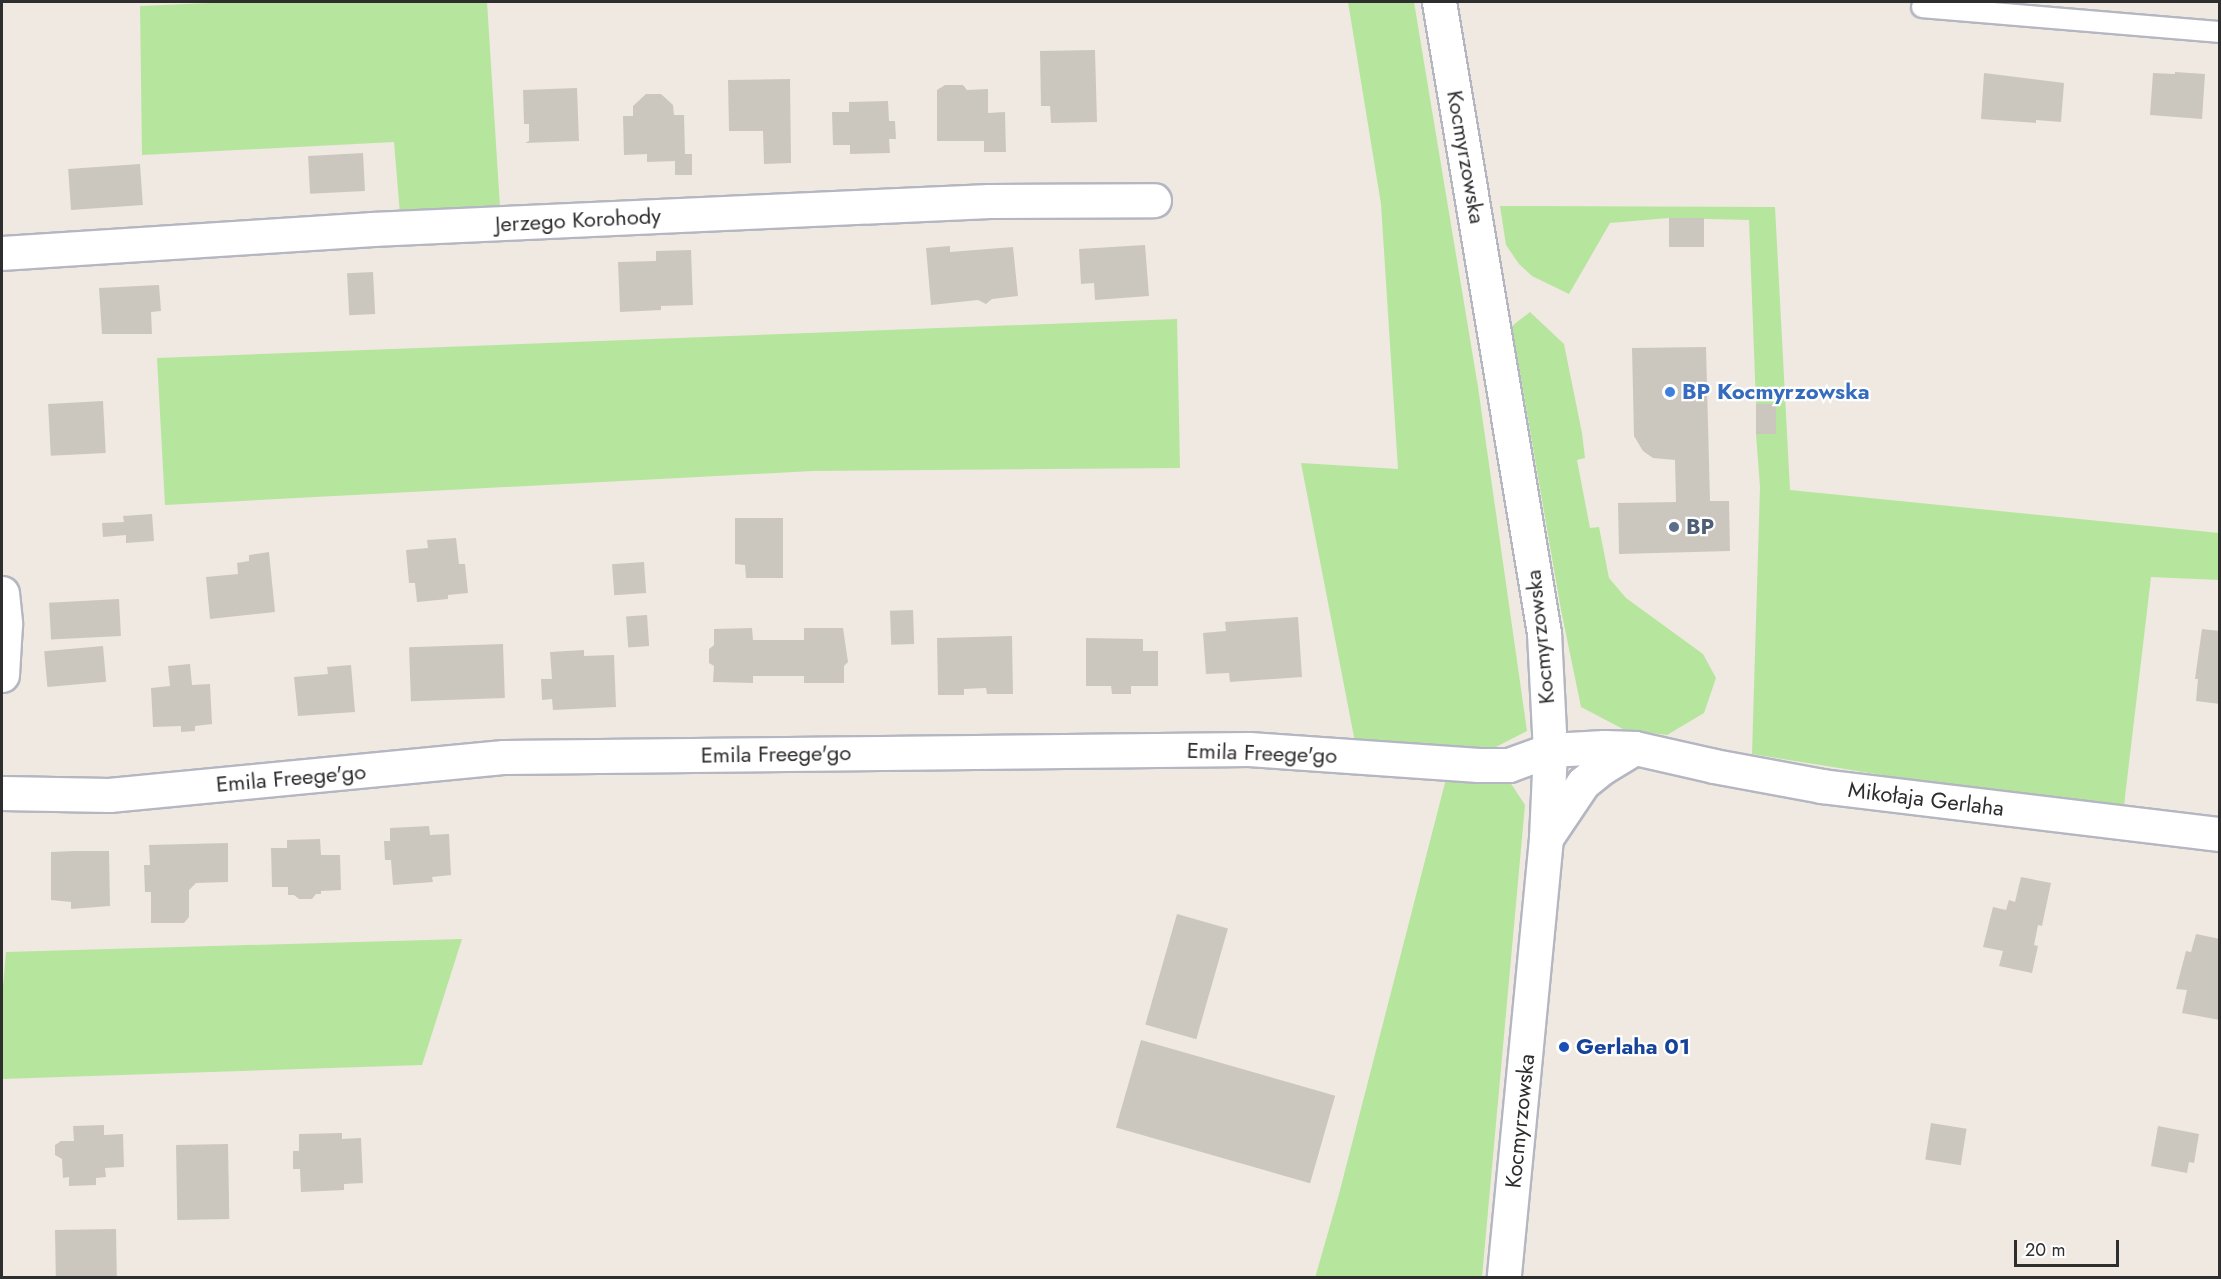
<!DOCTYPE html>
<meta charset="utf-8">
<style>
body{margin:0}
#map{position:relative;width:2221px;height:1279px;overflow:hidden;background:#efe9e1;font-family:Jost,sans-serif}
div>[style]{position:absolute}
.green>*{inset:0;background:#b6e59e}
.building>*{inset:0;background:#cbc7bf;transform-origin:0 0}
.roads{filter:drop-shadow(2px 0 #b4b7c1) drop-shadow(-2px 0 #b4b7c1) drop-shadow(0 2px #b4b7c1) drop-shadow(0 -2px #b4b7c1)}
.lane>*{height:20px;margin:-10px;padding:0 10px;transform-origin:10px;border-radius:10px;background:#fff}
.street>*{height:33px;margin:-16.5px;padding:0 16.5px;transform-origin:16.5px;border-radius:16.5px;background:#fff}
.secondary>*{height:33px;margin:-16.5px;padding:0 16.5px;transform-origin:16.5px;border-radius:16.5px;background:#fff}
.dots>*{width:16px;height:16px;translate:-50% -50%;box-sizing:border-box;border:3px solid #fff;border-radius:50%}
span{translate:-50% -50%;white-space:nowrap;text-align:center;line-height:1.15;-webkit-text-stroke:4.5px #fff;paint-order:stroke}
.street-label{font-size:22px;color:#2e2e2e}
.shop-label{font-size:22px;color:#366cbe;font-weight:700}
.left{translate:0 -50%;text-align:left}
.service-label{font-size:22px;color:#4e5e75;font-weight:700}
.transit-label{font-size:22px;color:#164399;font-weight:700}
.frame{position:absolute;inset:0;border:3px solid #2e2e2e;pointer-events:none}
.scale{position:absolute;left:2014px;top:1240px;width:105px;height:27px;box-sizing:border-box;border:3px solid #2e2e2e;border-top:0;padding-left:8px;font-size:18px;line-height:21px;white-space:nowrap;color:#2e2e2e;-webkit-text-stroke:4px #fff;paint-order:stroke}
</style>
<div id="map">
<div class="green">
<div style="clip-path:polygon(233px 2px,487px 2px,500px 207px,400px 214px,394px 142px,142px 155px,140px 6px)"></div>
<div style="clip-path:polygon(1348px 2px,1414px 2px,1478px 387px,1527px 731px,1490px 750px,1355px 742px,1301px 463px,1398px 469px,1381px 204px)"></div>
<div style="clip-path:polygon(1500px 206px,1775px 207px,1790px 490px,2219px 533px,2219px 580px,2151px 577px,2123px 814px,1752px 754px,1760px 487px,1756px 434px,1776px 433px,1775px 404px,1756px 404px,1749px 220px,1669px 218px,1610px 223px,1569px 294px,1532px 276px,1519px 264px,1506px 245px)"></div>
<div style="clip-path:polygon(1530px 312px,1564px 344px,1582px 433px,1585px 458px,1577px 460px,1590px 528px,1599px 527px,1609px 578px,1626px 598px,1703px 654px,1716px 678px,1704px 713px,1667px 735px,1623px 729px,1581px 707px,1561px 610px,1512px 326px)"></div>
<div style="clip-path:polygon(1177px 319px,1180px 468px,812px 471px,165px 505px,157px 358px)"></div>
<div style="clip-path:polygon(1447px 775px,1510px 782px,1525px 805px,1482px 1277px,1315px 1278px,1339px 1194px)"></div>
<div style="clip-path:polygon(462px 939px,422px 1065px,2px 1079px,2px 998px,6px 952px)"></div>
</div>
<div class="building">
<div style="clip-path:polygon(1095px 50px,1097px 122px,1051px 123px,1050px 106px,1041px 106px,1040px 51px)"></div>
<div style="clip-path:polygon(2175px 72px,2205px 74px,2202px 119px,2150px 115px,2153px 73px,2175px 74px)"></div>
<div style="clip-path:polygon(1984px 73px,2064px 83px,2061px 122px,2036px 120px,2036px 123px,1981px 119px)"></div>
<div style="clip-path:polygon(790px 79px,791px 163px,764px 164px,763px 131px,729px 131px,728px 80px)"></div>
<div style="clip-path:polygon(945px 85px,963px 85px,967px 90px,988px 89px,988px 113px,1005px 112px,1006px 152px,984px 152px,984px 141px,937px 141px,937px 90px)"></div>
<div style="clip-path:polygon(577px 88px,579px 141px,525px 143px,529px 141px,529px 124px,524px 124px,523px 90px)"></div>
<div style="clip-path:polygon(646px 94px,661px 94px,673px 105px,674px 115px,684px 115px,685px 154px,692px 154px,692px 175px,675px 175px,675px 161px,647px 162px,647px 154px,624px 155px,623px 116px,633px 116px,633px 106px)"></div>
<div style="clip-path:polygon(888px 101px,889px 121px,895px 121px,896px 139px,889px 139px,890px 153px,850px 154px,850px 145px,833px 145px,832px 112px,849px 112px,849px 102px)"></div>
<div style="left:363px;top:153px;width:38px;height:55px;rotate:87deg"></div>
<div style="left:140px;top:164px;width:41px;height:72px;rotate:86deg"></div>
<div style="left:1669px;top:218px;width:35px;height:29px"></div>
<div style="clip-path:polygon(1145px 245px,1149px 296px,1095px 300px,1094px 283px,1081px 284px,1079px 249px)"></div>
<div style="clip-path:polygon(950px 246px,950px 252px,1013px 247px,1018px 296px,992px 299px,986px 304px,978px 300px,931px 305px,926px 248px)"></div>
<div style="clip-path:polygon(691px 250px,693px 305px,661px 306px,661px 310px,620px 312px,618px 262px,656px 261px,656px 251px)"></div>
<div style="left:373px;top:272px;width:42px;height:26px;rotate:87deg"></div>
<div style="clip-path:polygon(159px 285px,161px 311px,151px 312px,152px 334px,102px 334px,99px 288px)"></div>
<div style="clip-path:polygon(1706px 347px,1710px 501px,1729px 501px,1730px 551px,1619px 554px,1618px 503px,1676px 502px,1675px 460px,1653px 458px,1643px 451px,1634px 436px,1632px 348px)"></div>
<div style="left:103px;top:401px;width:52px;height:55px;rotate:87deg"></div>
<div style="left:1756px;top:404px;width:20px;height:30px"></div>
<div style="clip-path:polygon(152px 514px,154px 541px,126px 543px,126px 535px,103px 537px,102px 523px,124px 522px,123px 516px)"></div>
<div style="clip-path:polygon(735px 518px,783px 518px,783px 578px,746px 578px,745px 565px,735px 564px)"></div>
<div style="clip-path:polygon(456px 538px,459px 564px,465px 564px,468px 593px,448px 595px,448px 599px,417px 602px,415px 583px,409px 583px,406px 550px,428px 548px,427px 540px)"></div>
<div style="clip-path:polygon(269px 552px,275px 612px,210px 619px,206px 577px,238px 574px,237px 563px,249px 561px,249px 555px)"></div>
<div style="left:644px;top:562px;width:31px;height:32px;rotate:86deg"></div>
<div style="left:119px;top:599px;width:37px;height:70px;rotate:87deg"></div>
<div style="left:913px;top:610px;width:34px;height:23px;rotate:88deg"></div>
<div style="left:647px;top:615px;width:31px;height:21px;rotate:86deg"></div>
<div style="clip-path:polygon(1298px 617px,1302px 677px,1230px 682px,1229px 673px,1206px 674px,1203px 633px,1226px 631px,1225px 622px)"></div>
<div style="clip-path:polygon(752px 628px,753px 640px,804px 640px,804px 628px,843px 628px,848px 662px,844px 666px,844px 683px,804px 683px,804px 676px,753px 676px,753px 683px,713px 682px,714px 666px,709px 663px,709px 649px,714px 645px,714px 629px)"></div>
<div style="clip-path:polygon(2202px 629px,2220px 631px,2220px 704px,2196px 701px,2198px 679px,2195px 679px)"></div>
<div style="clip-path:polygon(1012px 636px,1013px 694px,987px 694px,986px 688px,964px 689px,964px 695px,938px 695px,937px 638px)"></div>
<div style="clip-path:polygon(1086px 638px,1143px 639px,1143px 651px,1158px 651px,1158px 686px,1131px 686px,1131px 694px,1112px 694px,1111px 686px,1086px 686px)"></div>
<div style="left:503px;top:644px;width:54px;height:94px;rotate:88deg"></div>
<div style="left:103px;top:646px;width:36px;height:59px;rotate:85deg"></div>
<div style="clip-path:polygon(584px 650px,584px 656px,614px 655px,616px 707px,553px 710px,552px 699px,542px 700px,541px 679px,552px 679px,550px 652px)"></div>
<div style="clip-path:polygon(190px 664px,192px 685px,210px 684px,212px 724px,195px 726px,195px 731px,181px 732px,181px 726px,153px 727px,151px 688px,170px 686px,168px 666px)"></div>
<div style="clip-path:polygon(351px 665px,355px 712px,298px 716px,294px 677px,328px 674px,327px 667px)"></div>
<div style="clip-path:polygon(429px 826px,430px 835px,449px 834px,451px 875px,432px 877px,433px 882px,393px 885px,391px 860px,385px 860px,384px 841px,390px 841px,390px 828px)"></div>
<div style="clip-path:polygon(320px 839px,321px 855px,340px 855px,341px 890px,321px 891px,321px 894px,316px 894px,312px 899px,299px 899px,294px 895px,288px 895px,288px 887px,272px 887px,271px 848px,287px 848px,287px 840px)"></div>
<div style="clip-path:polygon(228px 843px,228px 882px,196px 883px,189px 890px,189px 917px,184px 923px,151px 923px,151px 892px,145px 892px,144px 865px,150px 865px,149px 845px)"></div>
<div style="clip-path:polygon(74px 851px,109px 851px,110px 906px,71px 909px,71px 902px,51px 900px,51px 852px)"></div>
<div style="clip-path:polygon(2021px 877px,2051px 883px,2042px 926px,2038px 925px,2034px 945px,2038px 946px,2032px 973px,1999px 966px,2003px 951px,1983px 947px,1993px 907px,2006px 910px,2009px 900px,2015px 902px)"></div>
<div style="left:1177px;top:914px;width:53px;height:115px;rotate:16deg"></div>
<div style="clip-path:polygon(2196px 934px,2220px 939px,2220px 1020px,2182px 1013px,2187px 990px,2176px 989px,2186px 951px,2191px 952px)"></div>
<div style="left:1141px;top:1040px;width:202px;height:91px;rotate:16deg"></div>
<div style="left:1931px;top:1123px;width:36px;height:37px;rotate:9deg"></div>
<div style="clip-path:polygon(104px 1125px,104px 1135px,123px 1134px,124px 1167px,105px 1168px,106px 1177px,96px 1178px,96px 1185px,69px 1186px,69px 1177px,63px 1178px,62px 1159px,55px 1155px,55px 1145px,61px 1141px,74px 1141px,73px 1126px)"></div>
<div style="clip-path:polygon(2158px 1126px,2199px 1134px,2194px 1163px,2189px 1162px,2187px 1173px,2151px 1166px)"></div>
<div style="clip-path:polygon(342px 1133px,342px 1139px,361px 1138px,363px 1183px,344px 1184px,344px 1190px,301px 1192px,300px 1169px,293px 1169px,293px 1151px,299px 1151px,299px 1134px)"></div>
<div style="left:228px;top:1144px;width:75px;height:52px;rotate:89deg"></div>
<div style="left:116px;top:1229px;width:49px;height:61px;rotate:89deg"></div>
</div>
<div class="roads">
<div class="lane">
<div style="left:1922px;top:7px;width:299px;rotate:4.8deg"></div>
</div>
<div class="street">
<div style="left:2px;top:253px;width:371px;rotate:-3.7deg"></div>
<div style="left:372px;top:229px;width:618px;rotate:-2.6deg"></div>
<div style="left:989px;top:201px;width:165px;rotate:-0.3deg"></div>
<div style="left:2px;top:593px;width:31px;rotate:84deg"></div>
<div style="left:5px;top:624px;width:51px;rotate:93.4deg"></div>
<div style="left:2px;top:793px;width:107px;rotate:1.1deg"></div>
<div style="left:109px;top:795px;width:397px;rotate:-5.5deg"></div>
<div style="left:504px;top:757px;width:745px;rotate:-0.62deg"></div>
<div style="left:1249px;top:749px;width:230px;rotate:4deg"></div>
<div style="left:1478px;top:765px;width:31px"></div>
<div style="left:1509px;top:765px;width:44px;rotate:-20.1deg"></div>
<div style="left:1550px;top:750px;width:54px;rotate:-3.2deg"></div>
<div style="left:1604px;top:747px;width:31px;rotate:2deg"></div>
<div style="left:1635px;top:748px;width:81px;rotate:12.8deg"></div>
<div style="left:1714px;top:766px;width:110px;rotate:10.5deg"></div>
<div style="left:1822px;top:786px;width:401px;rotate:6.9deg"></div>
<div style="left:1546px;top:838px;width:66px;rotate:-56.1deg"></div>
<div style="left:1583px;top:783px;width:26px;rotate:-39deg"></div>
<div style="left:1603px;top:767px;width:37px;rotate:-31deg"></div>
</div>
<div class="secondary">
<div style="left:1439px;top:2px;width:640px;rotate:80.55deg"></div>
<div style="left:1544px;top:633px;width:117px;rotate:87.1deg"></div>
<div style="left:1550px;top:750px;width:88px;rotate:92.6deg"></div>
<div style="left:1546px;top:838px;width:442px;rotate:95.5deg"></div>
</div>
</div>
<div class="dots">
<div style="left:1670px;top:392px;background:#3f7fe0"></div>
<div style="left:1674px;top:527px;background:#5c6f8a"></div>
<div style="left:1564px;top:1047px;background:#1a4fb4"></div>
</div>
<div class="street-label">
<span style="left:1466px;top:157px;rotate:80deg">Kocmyrzowska</span>
<span style="left:578px;top:220px;rotate:-3deg">Jerzego Korohody</span>
<span style="left:1540px;top:637px;rotate:-96deg">Kocmyrzowska</span>
<span style="left:1262px;top:753px;rotate:2deg">Emila Freege'go</span>
<span style="left:776px;top:754px;rotate:-1deg">Emila Freege'go</span>
<span style="left:291px;top:778px;rotate:-5deg">Emila Freege'go</span>
<span style="left:1926px;top:799px;rotate:7deg">Mikołaja Gerlaha</span>
<span style="left:1520px;top:1121px;rotate:-84deg">Kocmyrzowska</span>
</div>
<div class="shop-label">
<span class="left" style="left:1682px;top:392px">BP Kocmyrzowska</span>
</div>
<div class="service-label">
<span class="left" style="left:1686px;top:527px">BP</span>
</div>
<div class="transit-label">
<span class="left" style="left:1576px;top:1047px">Gerlaha 01</span>
</div>
<div class="frame"></div>
<div class="scale">20 m</div>
</div>
